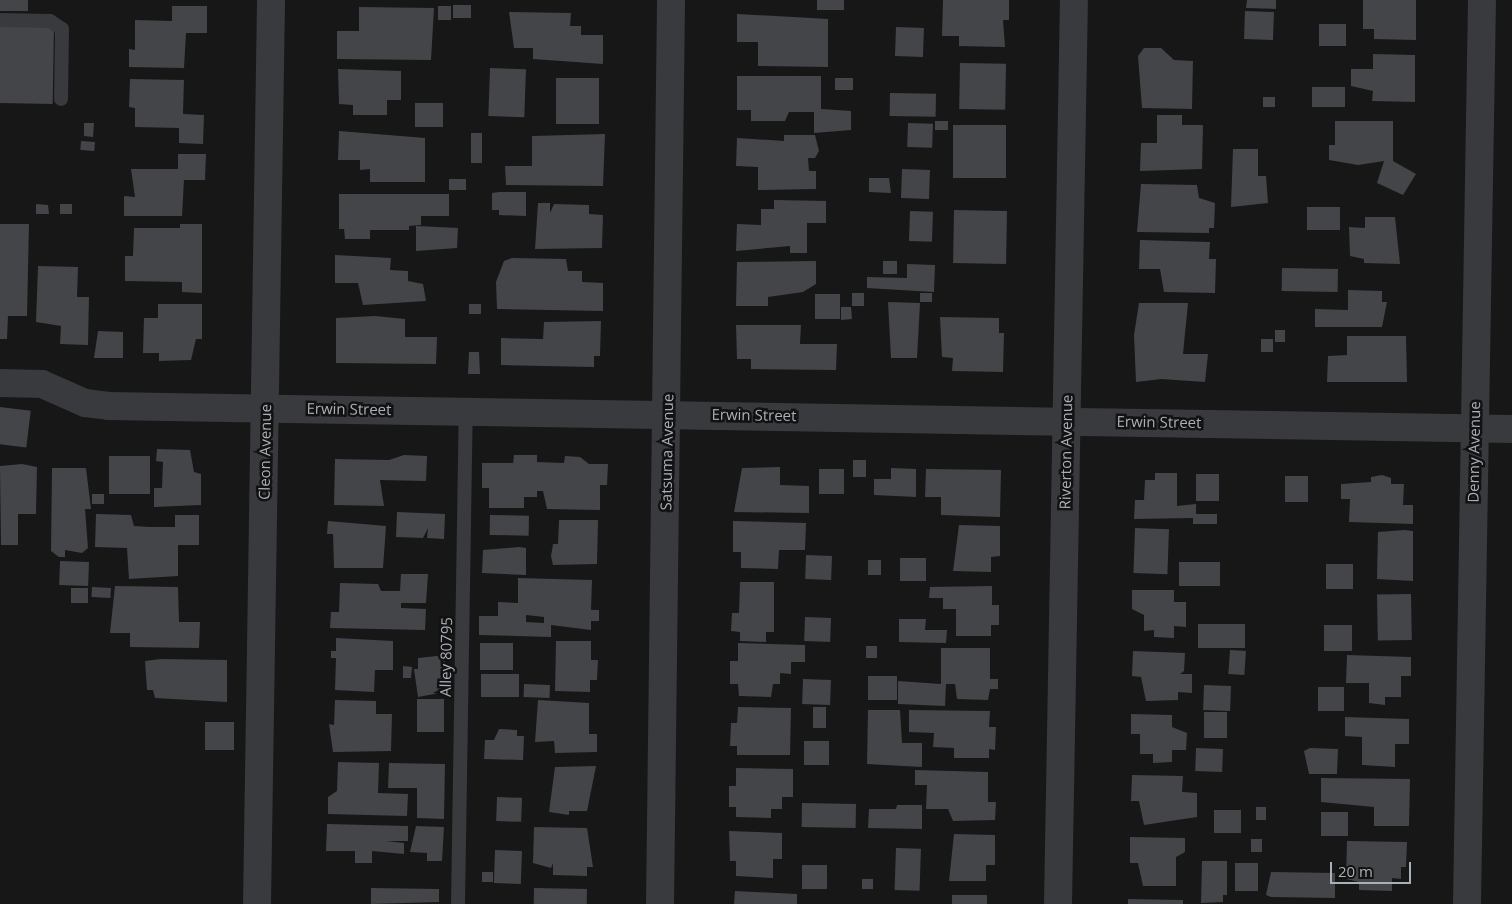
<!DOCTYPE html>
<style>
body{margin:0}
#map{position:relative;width:1512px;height:904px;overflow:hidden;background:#171718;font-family:"Open Sans",sans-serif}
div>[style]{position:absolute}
.building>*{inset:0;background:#444548;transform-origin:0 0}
.lane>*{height:14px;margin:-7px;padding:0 7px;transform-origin:7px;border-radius:7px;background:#383a3d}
.street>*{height:28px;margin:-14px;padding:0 14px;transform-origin:14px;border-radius:14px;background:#383a3d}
span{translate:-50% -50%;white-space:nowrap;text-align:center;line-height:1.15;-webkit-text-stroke:5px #121213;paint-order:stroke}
.street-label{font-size:15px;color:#aab0b7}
.scale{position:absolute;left:1330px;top:862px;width:81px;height:22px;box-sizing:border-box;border:2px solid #aab0b7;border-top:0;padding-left:6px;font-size:15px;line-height:18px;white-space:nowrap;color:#aab0b7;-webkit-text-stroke:4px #121213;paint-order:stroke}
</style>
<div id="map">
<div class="building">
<div style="left:0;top:0;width:28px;height:11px"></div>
<div style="left:817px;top:0;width:27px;height:10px"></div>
<div style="clip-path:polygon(943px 0,1009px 0,1009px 20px,1003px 20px,1005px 47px,959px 46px,959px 36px,942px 36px)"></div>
<div style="clip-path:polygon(1247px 0,1276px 0,1276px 9px,1246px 8px)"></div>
<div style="clip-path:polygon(1363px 0,1416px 0,1416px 40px,1374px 39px,1374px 29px,1363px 29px)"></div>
<div style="left:453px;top:5px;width:18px;height:13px"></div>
<div style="clip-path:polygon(172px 6px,207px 6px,207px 33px,186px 33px,184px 68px,129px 67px,129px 49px,135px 50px,135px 20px,172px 21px)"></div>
<div style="left:438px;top:6px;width:13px;height:14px"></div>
<div style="clip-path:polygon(359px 7px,434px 8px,431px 60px,337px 59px,337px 31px,359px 31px)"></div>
<div style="left:1245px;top:11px;width:29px;height:28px;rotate:2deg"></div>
<div style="clip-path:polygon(509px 12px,571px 13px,570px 26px,581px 26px,581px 35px,603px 35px,603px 64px,533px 59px,533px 48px,514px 48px)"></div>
<div style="clip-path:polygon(737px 14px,828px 19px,828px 67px,758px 66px,758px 42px,737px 42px)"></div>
<div style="left:1319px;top:24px;width:27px;height:22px"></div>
<div style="left:0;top:26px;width:54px;height:77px;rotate:1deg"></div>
<div style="left:896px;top:27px;width:28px;height:29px;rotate:2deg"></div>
<div style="clip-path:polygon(1144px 48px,1161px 48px,1174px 60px,1193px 61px,1192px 109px,1142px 108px,1138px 56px)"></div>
<div style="clip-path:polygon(1373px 54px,1415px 55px,1415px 102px,1372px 101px,1373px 91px,1351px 86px,1351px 69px,1373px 69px)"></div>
<div style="left:960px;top:63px;width:46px;height:46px;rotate:1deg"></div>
<div style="left:490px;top:68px;width:36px;height:48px;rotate:2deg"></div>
<div style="clip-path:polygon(338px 69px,401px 71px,401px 100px,387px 100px,387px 115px,353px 115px,353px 105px,339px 104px)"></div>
<div style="clip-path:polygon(737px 76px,821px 76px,821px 109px,851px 111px,851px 130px,814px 133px,814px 112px,789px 112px,785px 121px,751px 121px,751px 110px,737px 110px)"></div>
<div style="left:556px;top:78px;width:43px;height:46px"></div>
<div style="left:835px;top:78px;width:18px;height:12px"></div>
<div style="clip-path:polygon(130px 79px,184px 80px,183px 114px,204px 115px,203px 144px,179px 143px,179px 128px,135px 127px,135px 108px,129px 107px)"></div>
<div style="left:1312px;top:87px;width:33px;height:20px"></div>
<div style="left:890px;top:93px;width:46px;height:23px;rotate:1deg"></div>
<div style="left:1263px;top:97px;width:12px;height:10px"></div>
<div style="left:415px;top:103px;width:28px;height:24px"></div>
<div style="clip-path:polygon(1157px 115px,1182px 115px,1182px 125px,1203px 125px,1202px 169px,1140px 171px,1141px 143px,1157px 143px)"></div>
<div style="left:935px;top:121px;width:13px;height:9px"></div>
<div style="clip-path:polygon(1335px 121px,1393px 121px,1393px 161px,1416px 174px,1403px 195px,1377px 183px,1384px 161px,1358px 165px,1329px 160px,1329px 145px,1335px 145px)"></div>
<div style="clip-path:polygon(84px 123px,94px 123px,93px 137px,84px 136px)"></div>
<div style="left:908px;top:123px;width:25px;height:24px;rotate:2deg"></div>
<div style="left:953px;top:125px;width:53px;height:53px"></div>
<div style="clip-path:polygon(339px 131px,425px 138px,425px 182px,370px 182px,370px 169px,360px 170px,360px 160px,338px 160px)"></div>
<div style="left:471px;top:133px;width:11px;height:30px"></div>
<div style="clip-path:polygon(605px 134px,603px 186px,506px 185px,505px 166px,532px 166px,532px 136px)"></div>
<div style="clip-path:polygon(784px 135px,815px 135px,819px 151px,815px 158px,808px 158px,809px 171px,816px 171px,816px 189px,758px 190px,758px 167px,736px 166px,737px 138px,784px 141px)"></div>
<div style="left:81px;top:141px;width:14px;height:9px;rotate:4deg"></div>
<div style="clip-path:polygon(1233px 149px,1258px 149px,1258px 176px,1266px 176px,1268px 203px,1231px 207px)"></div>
<div style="clip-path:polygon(178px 154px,206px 154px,205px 180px,184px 180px,182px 216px,124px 216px,124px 196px,135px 197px,131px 169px,178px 169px)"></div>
<div style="left:902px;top:169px;width:28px;height:29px;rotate:2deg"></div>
<div style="clip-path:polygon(869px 178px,889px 178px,891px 193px,869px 192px)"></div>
<div style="left:449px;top:179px;width:17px;height:11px"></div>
<div style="clip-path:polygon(1141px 184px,1197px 185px,1199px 198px,1215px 203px,1214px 228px,1209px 228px,1209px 233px,1137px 232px)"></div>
<div style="clip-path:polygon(499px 192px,526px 192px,526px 216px,499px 215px,499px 210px,492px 210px,492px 193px)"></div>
<div style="clip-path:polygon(339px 194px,449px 194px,449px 216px,421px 216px,421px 225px,409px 226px,409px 230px,370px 230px,370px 239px,345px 239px,344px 229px,339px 229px)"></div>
<div style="clip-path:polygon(774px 200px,826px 201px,826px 223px,807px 223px,807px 253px,790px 253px,790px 246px,736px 251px,737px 224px,761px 225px,761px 209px,774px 209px)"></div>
<div style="clip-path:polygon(538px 203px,550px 203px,550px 213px,554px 204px,589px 205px,589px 214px,603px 215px,602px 248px,535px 249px)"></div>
<div style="clip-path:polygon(36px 204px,48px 205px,49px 214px,36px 214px)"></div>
<div style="left:60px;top:204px;width:12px;height:10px"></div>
<div style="left:1307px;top:207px;width:33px;height:23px"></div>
<div style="left:954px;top:210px;width:53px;height:53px;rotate:1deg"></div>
<div style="left:910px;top:211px;width:23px;height:30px;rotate:2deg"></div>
<div style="clip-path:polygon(1365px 217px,1395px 217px,1400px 264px,1364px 263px,1364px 259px,1350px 256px,1349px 227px,1365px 228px)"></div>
<div style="clip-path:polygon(0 224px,29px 224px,27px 316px,8px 316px,7px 339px,0 339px)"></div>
<div style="clip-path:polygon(180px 224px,202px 224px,202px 293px,182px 292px,182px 282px,125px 281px,125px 256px,133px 256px,134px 228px,180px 228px)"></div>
<div style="clip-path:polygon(416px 226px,458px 228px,457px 248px,416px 251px)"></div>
<div style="clip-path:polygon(1140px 240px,1210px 242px,1209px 259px,1216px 259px,1215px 293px,1164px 292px,1160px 269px,1139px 269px)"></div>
<div style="clip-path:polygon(335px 255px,391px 258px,390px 270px,408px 271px,408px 281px,423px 284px,426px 301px,363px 305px,358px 283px,335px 283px)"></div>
<div style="clip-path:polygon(512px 258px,566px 259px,568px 271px,582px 271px,582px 282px,603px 283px,603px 311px,497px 309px,496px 282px,504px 261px)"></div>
<div style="clip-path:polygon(816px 261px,816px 284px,803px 292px,768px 297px,768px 306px,736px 306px,737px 262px)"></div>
<div style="left:883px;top:261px;width:14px;height:13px"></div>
<div style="clip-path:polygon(907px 264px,935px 265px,934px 292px,867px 288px,867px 277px,907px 278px)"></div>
<div style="clip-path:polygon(38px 266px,78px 267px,77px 297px,89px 297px,88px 345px,60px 344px,61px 326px,36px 322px)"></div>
<div style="left:1282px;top:268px;width:56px;height:23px;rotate:1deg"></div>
<div style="clip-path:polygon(1348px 290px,1382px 291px,1382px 302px,1387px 302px,1382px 327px,1315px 327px,1315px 309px,1348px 310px)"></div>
<div style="left:852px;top:293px;width:12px;height:13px"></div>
<div style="left:920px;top:293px;width:12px;height:9px"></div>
<div style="left:815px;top:294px;width:25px;height:25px"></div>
<div style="clip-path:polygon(888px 302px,920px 303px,917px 358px,891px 358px)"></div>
<div style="clip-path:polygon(1139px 303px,1188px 303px,1183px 354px,1208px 354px,1205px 382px,1161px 379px,1136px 382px,1134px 335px)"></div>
<div style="clip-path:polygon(158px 304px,202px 304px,202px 339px,196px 339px,191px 360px,159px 361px,159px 353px,143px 353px,144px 318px,158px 318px)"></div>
<div style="left:469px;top:304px;width:12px;height:10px"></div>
<div style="clip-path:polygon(841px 307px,851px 307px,852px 319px,841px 320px)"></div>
<div style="clip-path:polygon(375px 316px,405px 319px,405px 337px,437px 337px,436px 364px,336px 363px,336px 318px)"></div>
<div style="clip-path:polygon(940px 317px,999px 318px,999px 333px,1004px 333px,1003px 372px,952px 371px,953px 358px,942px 357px)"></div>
<div style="clip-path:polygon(601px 321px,600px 356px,594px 356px,594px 367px,501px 365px,501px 338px,543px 339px,544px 322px)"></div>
<div style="clip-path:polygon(736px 325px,801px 325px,800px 344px,837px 344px,836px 370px,751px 369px,751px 359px,737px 359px)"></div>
<div style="left:1275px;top:330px;width:10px;height:12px"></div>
<div style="clip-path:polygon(98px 331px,123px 332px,123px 358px,94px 358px)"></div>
<div style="clip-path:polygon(1347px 336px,1406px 336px,1407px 382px,1327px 382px,1328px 356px,1347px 355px)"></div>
<div style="left:1261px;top:339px;width:12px;height:13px"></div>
<div style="clip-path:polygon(469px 352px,479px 352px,480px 374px,468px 374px)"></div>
<div style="left:0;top:407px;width:31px;height:37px;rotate:7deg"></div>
<div style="clip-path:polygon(157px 449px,190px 450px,194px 472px,201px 474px,201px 505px,154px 507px,154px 488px,162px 488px,163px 462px,156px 461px)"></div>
<div style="clip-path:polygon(404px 455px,427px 456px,426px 481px,380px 480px,384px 506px,334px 505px,335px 459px,389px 460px)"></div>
<div style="clip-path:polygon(514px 455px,537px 455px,537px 462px,564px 463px,565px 456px,580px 457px,589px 464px,608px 464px,607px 485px,600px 485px,600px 510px,547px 509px,543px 491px,537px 491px,537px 497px,524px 497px,524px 508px,489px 508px,489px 488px,482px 488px,482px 463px,513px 463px)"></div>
<div style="left:109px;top:456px;width:41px;height:38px"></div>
<div style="left:853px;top:460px;width:13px;height:17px"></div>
<div style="clip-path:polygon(22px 464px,37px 467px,36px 514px,18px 514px,18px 545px,1px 545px,0 466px)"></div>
<div style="clip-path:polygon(780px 467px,780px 485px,809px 486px,809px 513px,734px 512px,742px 468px)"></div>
<div style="clip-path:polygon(52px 468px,86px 468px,91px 509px,85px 509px,88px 548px,82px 553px,65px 550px,65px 557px,59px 557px,51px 551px)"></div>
<div style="clip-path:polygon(891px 468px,916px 469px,916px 497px,874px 495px,874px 479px,891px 479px)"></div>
<div style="left:819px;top:469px;width:25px;height:25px"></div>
<div style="clip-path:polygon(926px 469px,1001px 470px,1000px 517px,941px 515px,941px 497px,925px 497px)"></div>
<div style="clip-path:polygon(1155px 473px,1177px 473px,1177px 506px,1196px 504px,1196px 514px,1217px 514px,1217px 524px,1193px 524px,1193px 518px,1134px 519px,1135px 500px,1144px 500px,1145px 480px,1155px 480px)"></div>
<div style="left:1196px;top:474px;width:23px;height:27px"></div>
<div style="clip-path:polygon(1382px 475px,1391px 478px,1391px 484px,1404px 484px,1403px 505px,1413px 505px,1413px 524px,1349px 522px,1350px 499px,1341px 499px,1341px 484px,1371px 482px,1371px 477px)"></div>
<div style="left:1285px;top:476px;width:23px;height:26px"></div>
<div style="left:104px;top:494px;width:10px;height:12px;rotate:90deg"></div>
<div style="clip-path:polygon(397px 512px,445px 514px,444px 539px,427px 538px,428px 528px,423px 538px,396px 537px)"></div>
<div style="clip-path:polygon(96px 514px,131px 515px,134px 526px,150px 527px,175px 527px,175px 515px,199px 515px,199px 545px,178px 545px,178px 576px,129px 579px,127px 548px,95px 547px)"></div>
<div style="left:490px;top:515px;width:39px;height:20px;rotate:1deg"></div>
<div style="clip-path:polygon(559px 520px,598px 520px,597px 564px,553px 565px,551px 556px,553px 544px,558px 544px)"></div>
<div style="clip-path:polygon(328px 521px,386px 526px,383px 568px,334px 568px,333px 534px,327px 534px)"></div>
<div style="clip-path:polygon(733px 521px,806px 523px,805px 550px,779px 550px,778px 569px,741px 568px,741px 552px,733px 552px)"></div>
<div style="clip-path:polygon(959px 525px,1000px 526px,1000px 556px,991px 557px,991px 572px,953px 571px)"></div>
<div style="left:1135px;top:528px;width:34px;height:45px;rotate:2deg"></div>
<div style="clip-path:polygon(1404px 530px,1413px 531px,1413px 581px,1377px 579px,1378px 532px)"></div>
<div style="clip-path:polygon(519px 547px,526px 548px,526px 575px,482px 573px,483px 550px)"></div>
<div style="left:806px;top:555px;width:26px;height:24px;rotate:2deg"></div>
<div style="left:900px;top:558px;width:26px;height:23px"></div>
<div style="left:868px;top:560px;width:13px;height:15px"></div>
<div style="left:60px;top:561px;width:29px;height:24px;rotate:2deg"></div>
<div style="left:1179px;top:562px;width:41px;height:24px"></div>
<div style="left:1326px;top:564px;width:27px;height:25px"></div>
<div style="clip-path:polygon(401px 574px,428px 574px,426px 603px,401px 603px,401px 608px,426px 609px,425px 630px,330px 628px,331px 612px,339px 612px,340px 583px,378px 584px,381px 591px,400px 591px)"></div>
<div style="clip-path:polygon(evenodd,518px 578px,592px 580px,591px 610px,599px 610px,599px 621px,591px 621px,591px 630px,551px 625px,551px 637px,479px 635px,479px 616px,498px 616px,498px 602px,518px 603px,518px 578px,526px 615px,544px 617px,544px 623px,526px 622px,526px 615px)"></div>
<div style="clip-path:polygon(740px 582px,774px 582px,774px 632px,766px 632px,766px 642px,740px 641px,740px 632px,731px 631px,732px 613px,739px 613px)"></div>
<div style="clip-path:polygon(115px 586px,178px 587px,179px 622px,200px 622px,199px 648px,130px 647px,130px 633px,110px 633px)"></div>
<div style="clip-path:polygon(992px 586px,992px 605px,999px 605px,999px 625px,991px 625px,991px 636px,956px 636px,956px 609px,943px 609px,943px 598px,929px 598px,930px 587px)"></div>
<div style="left:92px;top:587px;width:19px;height:10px;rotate:3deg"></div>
<div style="left:71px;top:588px;width:17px;height:15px"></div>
<div style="clip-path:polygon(1132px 590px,1174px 590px,1174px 602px,1186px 602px,1186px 627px,1174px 626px,1174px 638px,1154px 637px,1154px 630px,1144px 631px,1144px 615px,1132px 609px)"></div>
<div style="left:1411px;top:594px;width:46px;height:34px;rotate:89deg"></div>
<div style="left:805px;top:617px;width:26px;height:24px;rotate:2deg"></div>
<div style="clip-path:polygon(899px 619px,926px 619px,925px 630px,947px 630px,946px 643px,899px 642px)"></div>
<div style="left:1198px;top:624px;width:47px;height:24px"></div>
<div style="left:1324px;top:625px;width:28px;height:26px"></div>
<div style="clip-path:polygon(336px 638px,393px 641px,393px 670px,375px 670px,374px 692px,335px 690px,336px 658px,331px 658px,331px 651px,336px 651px)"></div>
<div style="clip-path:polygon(556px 641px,591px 641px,591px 660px,598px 660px,597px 680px,590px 680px,590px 692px,555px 691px)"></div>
<div style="left:480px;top:643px;width:33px;height:27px"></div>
<div style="clip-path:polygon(738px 643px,805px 645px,805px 662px,791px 662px,791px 674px,780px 673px,780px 684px,773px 684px,771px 697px,739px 696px,738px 684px,730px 684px,730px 661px,738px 661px)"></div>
<div style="left:866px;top:646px;width:11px;height:12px"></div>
<div style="clip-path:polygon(941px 648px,990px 648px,990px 679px,998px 679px,998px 689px,990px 689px,988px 700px,957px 699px,955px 684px,946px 684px,945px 706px,898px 704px,898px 681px,941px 684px)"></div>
<div style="left:1230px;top:650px;width:16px;height:24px;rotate:4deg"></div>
<div style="clip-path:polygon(1133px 651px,1185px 653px,1184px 671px,1180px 674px,1192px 674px,1192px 693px,1178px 692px,1178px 700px,1146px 701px,1141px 677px,1132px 676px)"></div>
<div style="clip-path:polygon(1347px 655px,1411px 657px,1411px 676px,1401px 676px,1401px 697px,1385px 697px,1385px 705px,1369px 703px,1369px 683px,1346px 683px)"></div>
<div style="clip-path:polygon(437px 656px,445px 658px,445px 692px,418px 697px,414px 669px,418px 669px,418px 658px)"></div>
<div style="clip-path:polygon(161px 659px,227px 660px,227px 702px,155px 698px,153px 690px,147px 690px,145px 661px)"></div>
<div style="clip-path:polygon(403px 666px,412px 667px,411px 678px,403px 678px)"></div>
<div style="left:481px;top:674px;width:38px;height:23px"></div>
<div style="left:868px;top:676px;width:29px;height:24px"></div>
<div style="left:803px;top:679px;width:28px;height:25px;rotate:2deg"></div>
<div style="left:524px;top:684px;width:26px;height:13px;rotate:2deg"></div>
<div style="left:1204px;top:685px;width:27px;height:25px;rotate:2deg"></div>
<div style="left:1318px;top:687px;width:26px;height:24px"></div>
<div style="left:417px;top:699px;width:27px;height:33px"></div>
<div style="clip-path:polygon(335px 700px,376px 701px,376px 714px,392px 714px,391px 751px,333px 752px,329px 724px,334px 725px)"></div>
<div style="clip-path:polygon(538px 700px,589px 703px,589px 734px,597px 734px,597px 752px,555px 753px,554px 741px,535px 742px)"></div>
<div style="clip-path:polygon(738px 707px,791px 708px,790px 755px,737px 755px,737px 746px,730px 746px,731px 723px,737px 723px)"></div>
<div style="left:813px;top:707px;width:13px;height:21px"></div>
<div style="clip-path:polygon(868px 710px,900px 710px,902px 743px,922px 743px,922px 767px,867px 764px)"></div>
<div style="clip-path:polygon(909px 710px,990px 711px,989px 727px,996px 727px,995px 750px,989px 749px,989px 758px,954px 758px,954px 748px,933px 747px,934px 733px,909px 732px)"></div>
<div style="left:1204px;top:712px;width:23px;height:26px"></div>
<div style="clip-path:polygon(1131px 714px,1172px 715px,1172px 727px,1187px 733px,1186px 750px,1172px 750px,1172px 762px,1153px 763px,1153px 754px,1140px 754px,1140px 734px,1131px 734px)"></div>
<div style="clip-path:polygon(1345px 717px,1409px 719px,1409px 744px,1395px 744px,1395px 767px,1362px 765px,1362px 737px,1345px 736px)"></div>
<div style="left:205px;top:722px;width:29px;height:28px"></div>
<div style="clip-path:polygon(499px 729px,517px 730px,517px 736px,524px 736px,523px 760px,484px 759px,485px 740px,494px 740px)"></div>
<div style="left:804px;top:741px;width:25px;height:24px"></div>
<div style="left:1196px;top:748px;width:27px;height:23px;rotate:2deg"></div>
<div style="clip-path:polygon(1310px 748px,1338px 749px,1337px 774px,1309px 774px,1304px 751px)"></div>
<div style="clip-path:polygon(338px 762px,379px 763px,378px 793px,408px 794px,407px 816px,328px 814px,328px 797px,337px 791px)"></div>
<div style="clip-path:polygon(389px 763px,445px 764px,444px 819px,417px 818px,417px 788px,388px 788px)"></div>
<div style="clip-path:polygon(596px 766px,587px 811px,569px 811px,569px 815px,549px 812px,555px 767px)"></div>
<div style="clip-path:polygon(736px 768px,793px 769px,793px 797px,782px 797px,782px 809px,771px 809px,771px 818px,736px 817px,736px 807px,729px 807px,729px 786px,736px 786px)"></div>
<div style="clip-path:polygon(915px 770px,988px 772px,988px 802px,996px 802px,995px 820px,953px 821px,948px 809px,926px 809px,927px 785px,915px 785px)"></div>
<div style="clip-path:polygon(1132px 775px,1183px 776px,1182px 792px,1197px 793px,1197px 817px,1144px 825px,1139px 801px,1131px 801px)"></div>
<div style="clip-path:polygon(1321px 778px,1410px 779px,1409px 826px,1374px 826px,1374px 807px,1321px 802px)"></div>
<div style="left:497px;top:797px;width:25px;height:24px;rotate:2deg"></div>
<div style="left:802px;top:803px;width:54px;height:24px;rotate:1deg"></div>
<div style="clip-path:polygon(897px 805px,922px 805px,922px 829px,868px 828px,869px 809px,896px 809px)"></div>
<div style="left:1256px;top:807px;width:10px;height:13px"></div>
<div style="left:1214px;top:810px;width:27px;height:23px"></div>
<div style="left:1321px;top:812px;width:27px;height:24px"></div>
<div style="clip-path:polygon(327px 824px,408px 826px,408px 841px,386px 841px,404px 843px,404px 854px,372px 851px,372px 863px,355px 863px,355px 851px,326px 851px)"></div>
<div style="clip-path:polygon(416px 826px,444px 827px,442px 861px,427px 861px,427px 853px,410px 852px)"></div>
<div style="clip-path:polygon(534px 827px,587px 828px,593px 867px,587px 867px,587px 876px,553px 875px,553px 863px,551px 868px,533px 863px)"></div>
<div style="clip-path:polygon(729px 831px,782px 833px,782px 859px,773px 859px,773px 878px,736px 876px,736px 861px,730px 861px)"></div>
<div style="clip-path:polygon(954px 834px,995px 835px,995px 865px,986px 865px,986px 881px,949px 881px)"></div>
<div style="clip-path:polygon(1130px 837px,1185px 838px,1185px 852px,1176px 857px,1176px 886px,1143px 886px,1138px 863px,1130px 863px)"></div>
<div style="left:1251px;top:839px;width:11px;height:13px"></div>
<div style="clip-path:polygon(1347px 841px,1407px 842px,1406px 867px,1401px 867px,1401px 879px,1392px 878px,1392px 891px,1359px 890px,1359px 882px,1346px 879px)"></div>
<div style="left:896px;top:848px;width:25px;height:42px;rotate:2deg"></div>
<div style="left:495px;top:850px;width:27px;height:33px;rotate:2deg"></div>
<div style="clip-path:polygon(1202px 861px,1227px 861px,1227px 895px,1223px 895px,1223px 902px,1201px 903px)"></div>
<div style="left:1258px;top:863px;width:28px;height:23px;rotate:90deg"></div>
<div style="left:802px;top:865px;width:25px;height:24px"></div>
<div style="left:482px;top:872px;width:11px;height:10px"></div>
<div style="clip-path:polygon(1271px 872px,1335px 873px,1335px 898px,1271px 897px,1266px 895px)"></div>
<div style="left:862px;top:879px;width:11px;height:10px"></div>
<div style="clip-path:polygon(371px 888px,439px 889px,439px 902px,371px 904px)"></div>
<div style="left:534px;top:888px;width:53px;height:16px;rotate:1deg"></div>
<div style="clip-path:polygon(735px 891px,797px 894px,797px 904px,734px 904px)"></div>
<div style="left:952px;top:895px;width:35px;height:9px"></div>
<div style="clip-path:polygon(1128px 899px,1183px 900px,1183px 904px,1128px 904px)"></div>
</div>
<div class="lane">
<div style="left:0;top:20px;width:50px;rotate:1.1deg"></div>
<div style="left:50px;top:21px;width:14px;rotate:34deg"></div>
<div style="left:62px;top:29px;width:70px;rotate:90.8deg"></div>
<div style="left:458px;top:904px;width:493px;rotate:-89.1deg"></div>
</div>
<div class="street">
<div style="left:0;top:383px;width:42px;rotate:1.4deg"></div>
<div style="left:42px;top:384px;width:47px;rotate:23.8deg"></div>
<div style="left:85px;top:403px;width:24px;rotate:7deg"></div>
<div style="left:109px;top:406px;width:1403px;rotate:0.94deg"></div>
<div style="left:257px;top:904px;width:904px;rotate:-89.11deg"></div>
<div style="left:660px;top:904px;width:904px;rotate:-89.3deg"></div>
<div style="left:1058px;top:904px;width:904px;rotate:-88.99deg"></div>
<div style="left:1467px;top:904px;width:904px;rotate:-89.05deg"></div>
</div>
<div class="street-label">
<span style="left:349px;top:409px;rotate:1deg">Erwin Street</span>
<span style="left:754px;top:415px;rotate:1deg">Erwin Street</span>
<span style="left:1159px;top:422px;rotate:1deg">Erwin Street</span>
<span style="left:265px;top:452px;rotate:-89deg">Cleon Avenue</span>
<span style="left:667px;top:452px;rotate:-89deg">Satsuma Avenue</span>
<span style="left:1066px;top:452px;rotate:-89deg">Riverton Avenue</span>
<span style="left:1474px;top:452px;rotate:-89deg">Denny Avenue</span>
<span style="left:446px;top:657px;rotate:-89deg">Alley 80795</span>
</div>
<div class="scale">20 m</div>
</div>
